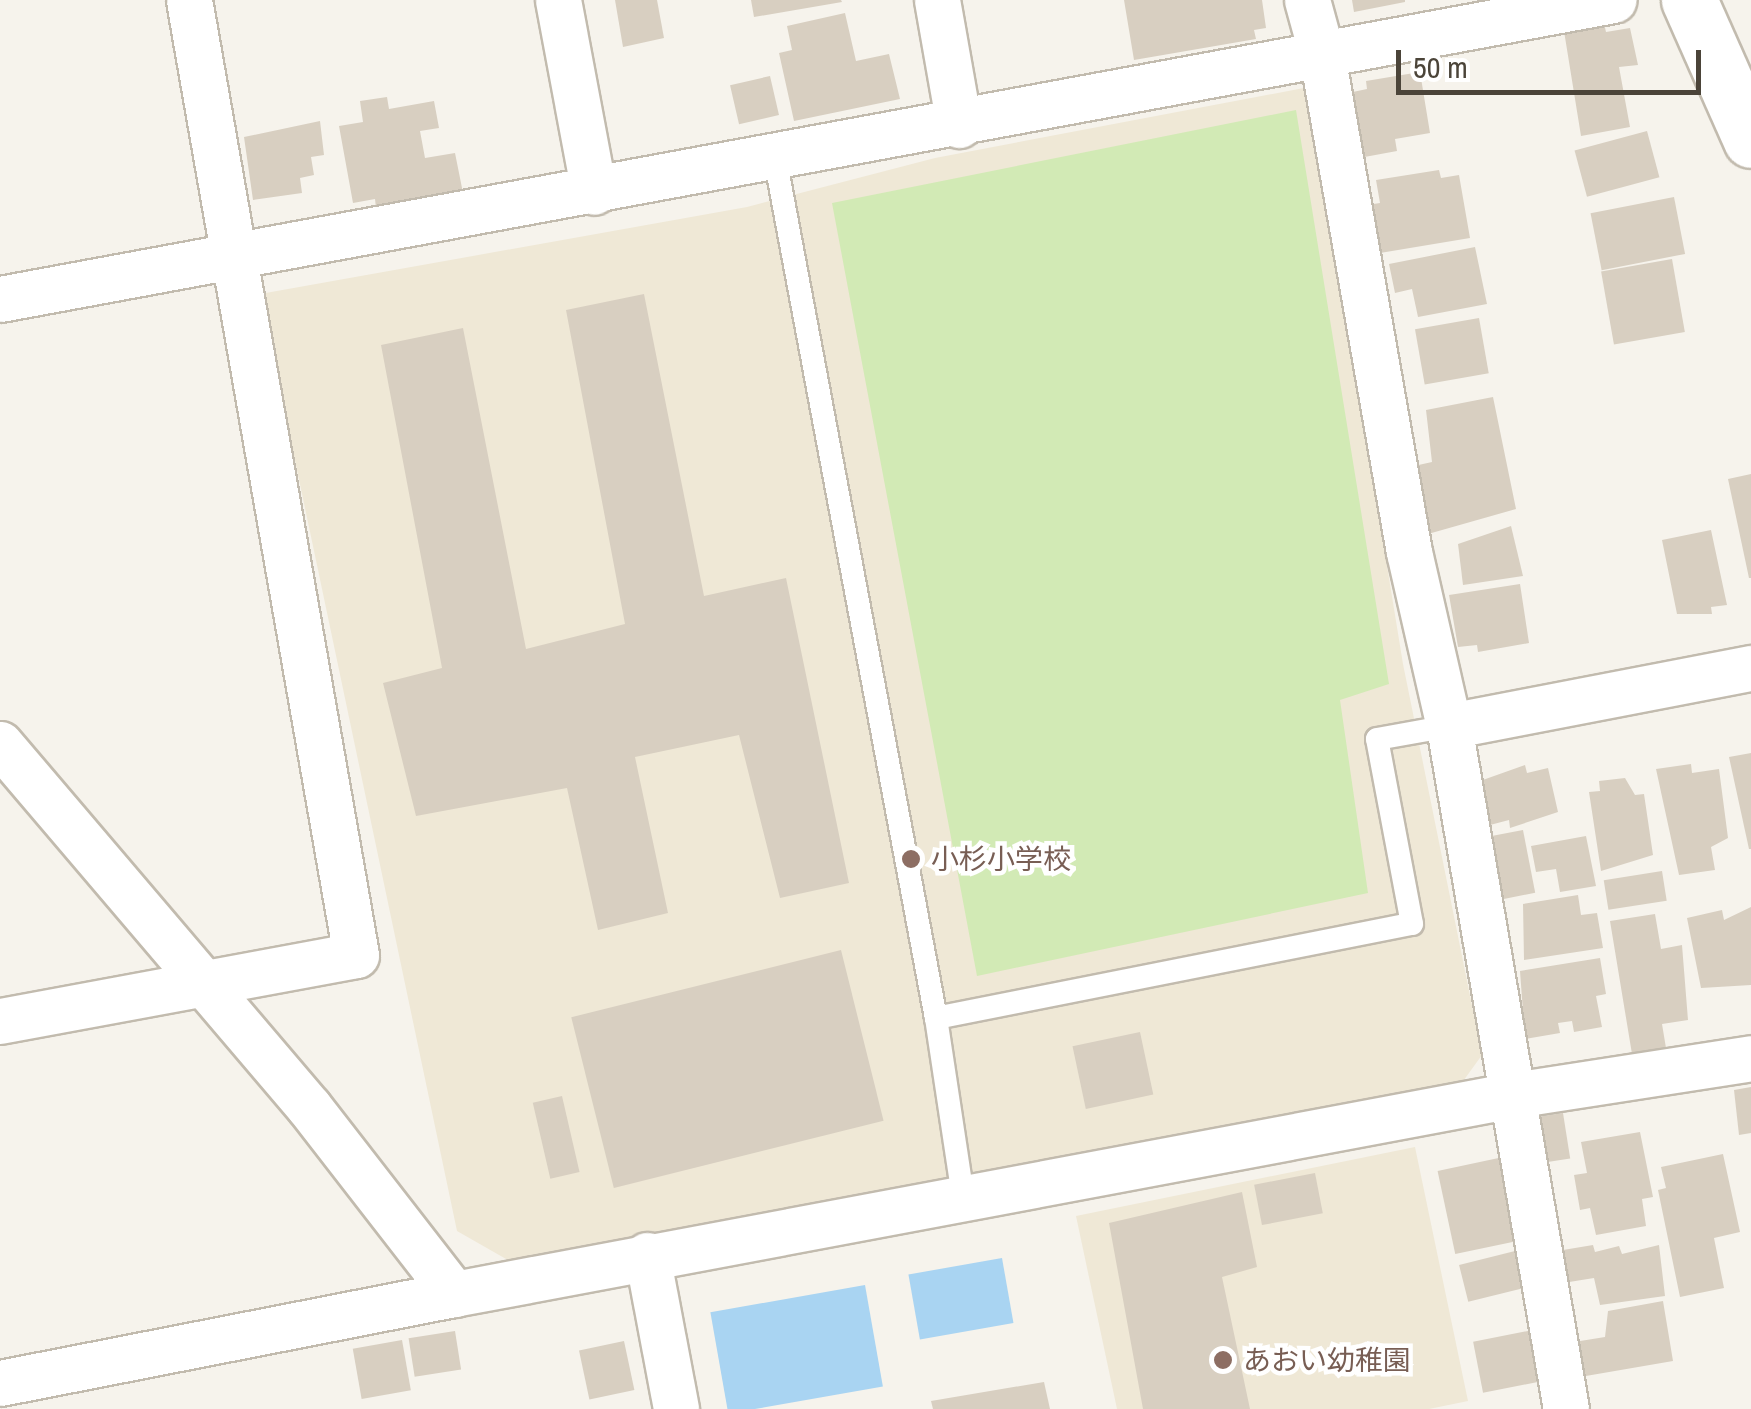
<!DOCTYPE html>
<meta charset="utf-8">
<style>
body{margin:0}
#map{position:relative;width:1751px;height:1409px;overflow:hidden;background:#f6f3ec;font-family:"Archivo Narrow","Noto Sans JP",sans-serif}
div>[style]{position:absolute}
.education>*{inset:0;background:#efe8d6}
.green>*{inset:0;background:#d2eab5}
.water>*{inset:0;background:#a9d4f2;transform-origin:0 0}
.building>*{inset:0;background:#d8cfc1;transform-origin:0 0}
.roads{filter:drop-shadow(2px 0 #c2bbae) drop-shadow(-2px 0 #c2bbae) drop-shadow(0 2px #c2bbae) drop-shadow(0 -2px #c2bbae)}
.service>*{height:22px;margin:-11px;padding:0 11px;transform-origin:11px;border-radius:11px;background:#fff}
.minor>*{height:45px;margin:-22.5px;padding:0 22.5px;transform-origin:22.5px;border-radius:22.5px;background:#fff}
.tertiary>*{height:55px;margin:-27.5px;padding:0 27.5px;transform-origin:27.5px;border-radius:27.5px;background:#fff}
.dots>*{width:28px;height:28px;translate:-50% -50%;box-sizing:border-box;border:5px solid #fff;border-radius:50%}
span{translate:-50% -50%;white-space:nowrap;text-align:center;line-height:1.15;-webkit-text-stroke:9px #fff;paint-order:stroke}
.education-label{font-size:28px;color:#785e54}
.left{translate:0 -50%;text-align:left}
.scale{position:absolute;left:1396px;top:50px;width:305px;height:45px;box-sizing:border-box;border:5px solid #4b4439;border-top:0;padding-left:12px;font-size:30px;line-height:35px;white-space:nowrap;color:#4b4439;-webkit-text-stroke:8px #fff;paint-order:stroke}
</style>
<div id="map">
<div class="education">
<div style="clip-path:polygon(1309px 87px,1403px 664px,1482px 1055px,1461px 1084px,513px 1263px,457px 1231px,260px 294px,747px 207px,935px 158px)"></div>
<div style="clip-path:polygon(1415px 1147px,1468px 1401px,1429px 1409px,1117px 1409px,1076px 1216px)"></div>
</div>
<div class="green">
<div style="clip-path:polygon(1296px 110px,1389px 684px,1340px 700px,1368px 893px,977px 976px,832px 203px)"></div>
</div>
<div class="water">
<div style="left:1002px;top:1258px;width:66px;height:95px;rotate:80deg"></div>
<div style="left:865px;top:1285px;width:103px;height:157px;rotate:80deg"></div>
</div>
<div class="building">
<div style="clip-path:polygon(615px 0,657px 0,664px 38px,623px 47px)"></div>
<div style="clip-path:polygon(751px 0,841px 0,842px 2px,754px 17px)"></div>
<div style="clip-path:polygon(1124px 0,1262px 0,1266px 28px,1254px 30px,1256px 39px,1134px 60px)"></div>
<div style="clip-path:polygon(1352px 0,1405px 0,1405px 2px,1354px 12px)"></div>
<div style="clip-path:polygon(845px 13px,856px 61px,889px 54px,900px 99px,794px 121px,779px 53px,792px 50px,787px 26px)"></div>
<div style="clip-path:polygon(1604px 23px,1606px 32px,1630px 28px,1638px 65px,1619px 67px,1630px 127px,1581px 136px,1564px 31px)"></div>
<div style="clip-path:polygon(1420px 72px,1430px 133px,1395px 139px,1397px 151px,1359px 158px,1348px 93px,1367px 89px,1366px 81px)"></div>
<div style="left:770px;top:76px;width:40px;height:41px;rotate:77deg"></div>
<div style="clip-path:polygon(387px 97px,389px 109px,434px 101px,439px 128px,420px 131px,425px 158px,455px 153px,463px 193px,376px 208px,375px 199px,353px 203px,339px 126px,363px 122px,360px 101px)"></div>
<div style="clip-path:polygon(320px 121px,324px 155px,311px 157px,314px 175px,300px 178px,302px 193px,253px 200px,244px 137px)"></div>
<div style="left:1647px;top:131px;width:48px;height:75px;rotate:75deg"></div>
<div style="clip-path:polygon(1439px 170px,1441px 178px,1459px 175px,1470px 238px,1374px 254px,1367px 205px,1380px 203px,1376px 180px)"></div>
<div style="left:1674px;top:197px;width:58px;height:85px;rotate:79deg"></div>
<div style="clip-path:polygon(1475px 247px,1487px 304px,1418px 317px,1412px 289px,1395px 293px,1389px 264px)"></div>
<div style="left:1672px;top:259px;width:74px;height:72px;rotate:80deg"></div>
<div style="clip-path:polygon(644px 294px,704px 596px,786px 578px,849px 883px,780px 898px,739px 735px,635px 757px,668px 913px,598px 930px,567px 788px,416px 816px,383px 683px,442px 668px,381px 345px,463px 328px,526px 649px,625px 624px,566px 310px)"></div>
<div style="left:1479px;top:318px;width:56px;height:65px;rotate:80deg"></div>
<div style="clip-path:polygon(1493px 397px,1516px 509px,1428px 534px,1414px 466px,1432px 462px,1426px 410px)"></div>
<div style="clip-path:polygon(1751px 474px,1751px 578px,1749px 578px,1728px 479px)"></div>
<div style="clip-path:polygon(1511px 526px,1523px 576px,1463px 585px,1458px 544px)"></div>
<div style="clip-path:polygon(1711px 530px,1727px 605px,1711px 607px,1712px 614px,1677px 614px,1662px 540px)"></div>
<div style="clip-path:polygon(1520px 584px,1529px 643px,1478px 652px,1477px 645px,1458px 647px,1449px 595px)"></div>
<div style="clip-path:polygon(1751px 753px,1751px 849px,1749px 849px,1729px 757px)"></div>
<div style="clip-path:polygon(1691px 764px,1692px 773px,1719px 769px,1728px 838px,1711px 847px,1715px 870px,1679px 875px,1656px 769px)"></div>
<div style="clip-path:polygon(1525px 765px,1527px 773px,1548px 768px,1558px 812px,1510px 828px,1509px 820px,1490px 825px,1480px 781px)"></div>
<div style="clip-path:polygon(1625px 778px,1635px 795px,1644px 794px,1653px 855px,1601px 871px,1589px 792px,1600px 791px,1599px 781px)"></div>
<div style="left:1523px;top:830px;width:64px;height:32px;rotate:79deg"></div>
<div style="clip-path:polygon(1586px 836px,1596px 886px,1560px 892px,1556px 869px,1536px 872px,1531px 846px)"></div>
<div style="left:1662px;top:871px;width:30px;height:59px;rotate:81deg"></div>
<div style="clip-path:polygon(1578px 895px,1581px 915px,1597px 913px,1603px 948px,1524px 960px,1523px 904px)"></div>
<div style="clip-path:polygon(1751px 907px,1751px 985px,1701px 988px,1687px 918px,1722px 910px,1724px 920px)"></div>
<div style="clip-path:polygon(1655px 914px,1661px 949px,1682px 945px,1688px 1020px,1662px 1024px,1666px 1048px,1632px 1054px,1610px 921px)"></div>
<div style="left:841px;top:950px;width:176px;height:278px;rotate:76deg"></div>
<div style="clip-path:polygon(1600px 958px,1606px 994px,1596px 996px,1602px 1027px,1574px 1032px,1572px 1021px,1558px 1023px,1560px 1033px,1525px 1039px,1520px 971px)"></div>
<div style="left:1140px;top:1032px;width:64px;height:69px;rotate:78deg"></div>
<div style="clip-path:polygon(1751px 1087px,1751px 1133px,1739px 1135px,1734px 1090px)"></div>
<div style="left:562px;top:1096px;width:78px;height:30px;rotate:77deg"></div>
<div style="left:1563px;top:1113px;width:46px;height:31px;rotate:81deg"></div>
<div style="clip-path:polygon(1640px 1132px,1653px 1197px,1642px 1199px,1646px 1226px,1596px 1235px,1590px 1208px,1580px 1210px,1574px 1175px,1587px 1173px,1581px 1142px)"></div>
<div style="clip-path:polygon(1723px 1154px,1740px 1232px,1714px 1238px,1724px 1288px,1680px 1297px,1658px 1190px,1666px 1188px,1661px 1167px)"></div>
<div style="left:1508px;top:1156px;width:85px;height:72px;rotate:78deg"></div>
<div style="left:1315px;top:1173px;width:41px;height:62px;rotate:79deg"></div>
<div style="clip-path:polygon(1242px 1192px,1257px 1267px,1222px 1277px,1250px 1409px,1143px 1409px,1109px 1223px)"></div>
<div style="clip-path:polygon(1593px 1245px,1595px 1252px,1619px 1246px,1622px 1254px,1659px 1245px,1665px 1296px,1600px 1305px,1594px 1278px,1563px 1283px,1557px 1251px)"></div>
<div style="left:1527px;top:1248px;width:38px;height:70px;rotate:76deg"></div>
<div style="clip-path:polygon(1663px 1301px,1673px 1361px,1580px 1377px,1574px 1342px,1605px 1337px,1608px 1311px)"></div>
<div style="left:1533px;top:1330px;width:52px;height:61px;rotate:79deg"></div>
<div style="left:455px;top:1331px;width:39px;height:47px;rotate:81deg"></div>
<div style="left:402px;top:1340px;width:51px;height:50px;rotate:80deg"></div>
<div style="left:624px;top:1341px;width:50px;height:46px;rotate:78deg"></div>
<div style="clip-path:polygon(1044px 1382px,1050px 1409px,933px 1409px,931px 1401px)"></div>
</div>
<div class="roads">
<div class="service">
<div style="left:775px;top:158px;width:875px;rotate:79.4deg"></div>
<div style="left:964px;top:1203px;width:187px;rotate:-98.6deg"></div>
<div style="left:936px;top:1018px;width:485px;rotate:-11.2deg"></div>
<div style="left:1412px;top:924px;width:188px;rotate:-100.7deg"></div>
<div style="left:1377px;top:739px;width:73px;rotate:-10.2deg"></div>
</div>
<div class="minor">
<div style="left:558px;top:0;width:195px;rotate:79.4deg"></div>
<div style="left:937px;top:0;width:127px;rotate:80deg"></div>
<div style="left:1307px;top:0;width:57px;rotate:74.7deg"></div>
<div style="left:1322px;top:55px;width:505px;rotate:80.07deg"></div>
<div style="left:1409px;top:552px;width:179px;rotate:77.1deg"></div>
<div style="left:1449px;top:726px;width:693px;rotate:80.28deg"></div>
<div style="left:0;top:299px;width:1641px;rotate:-10.5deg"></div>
<div style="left:1449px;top:726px;width:308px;rotate:-10.9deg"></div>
<div style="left:0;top:744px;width:477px;rotate:49.6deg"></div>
<div style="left:309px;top:1107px;width:237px;rotate:52.2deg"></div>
<div style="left:454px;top:1294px;width:1078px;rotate:-10.64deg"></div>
<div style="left:1513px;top:1095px;width:241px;rotate:-8.8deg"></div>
<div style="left:0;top:1021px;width:362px;rotate:-10.5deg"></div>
<div style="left:356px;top:955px;width:969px;rotate:-99.92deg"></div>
<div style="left:647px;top:1255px;width:157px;rotate:79.3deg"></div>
<div style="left:0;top:1383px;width:463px;rotate:-11.1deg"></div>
</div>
<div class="tertiary">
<div style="left:1689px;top:0;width:153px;rotate:66.1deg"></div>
</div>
</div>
<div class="dots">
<div style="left:911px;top:859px;background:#8d6e63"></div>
<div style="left:1223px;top:1360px;background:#8d6e63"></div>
</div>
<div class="education-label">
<span class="left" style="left:931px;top:859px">小杉小学校</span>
<span class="left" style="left:1243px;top:1360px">あおい幼稚園</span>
</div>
<div class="scale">50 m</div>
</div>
